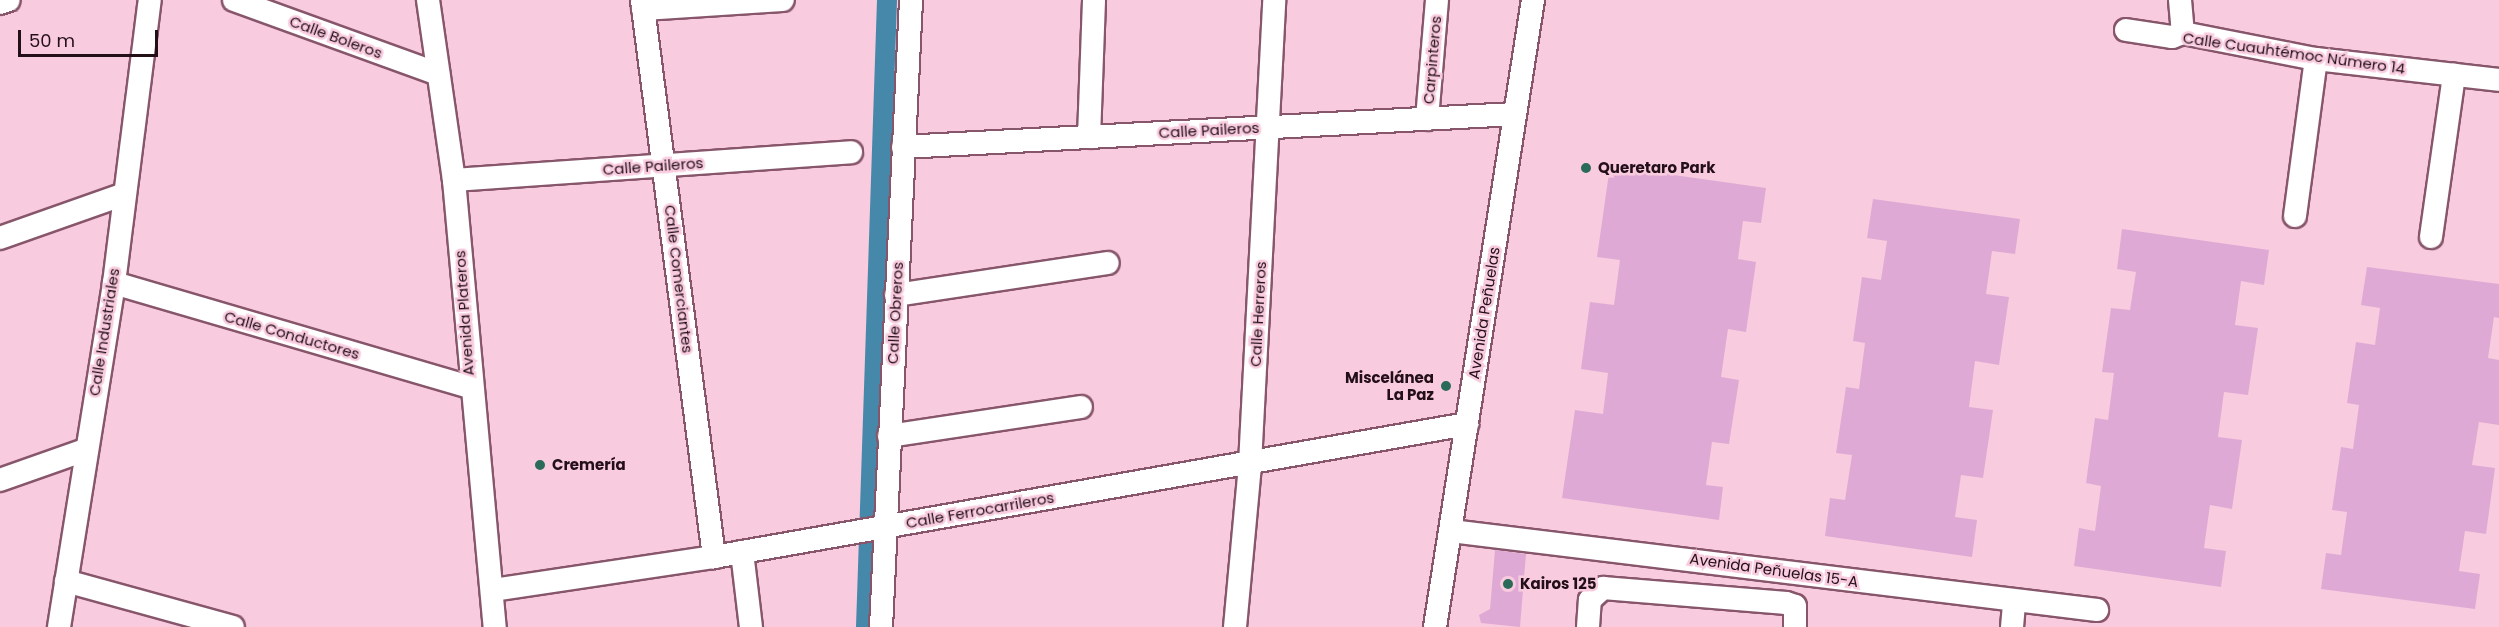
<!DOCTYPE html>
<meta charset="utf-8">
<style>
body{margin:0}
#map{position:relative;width:2499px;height:627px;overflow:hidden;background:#f9cbde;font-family:Poppins,sans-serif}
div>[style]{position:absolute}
.canal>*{height:20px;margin:-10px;padding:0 10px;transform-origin:10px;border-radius:10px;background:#4688a9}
.building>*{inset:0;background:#deaad5}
.roads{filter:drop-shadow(2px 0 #87566b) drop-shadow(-2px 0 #87566b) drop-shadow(0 2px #87566b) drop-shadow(0 -2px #87566b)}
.minor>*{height:22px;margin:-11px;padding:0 11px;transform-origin:11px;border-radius:11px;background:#fff}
.dots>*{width:16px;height:16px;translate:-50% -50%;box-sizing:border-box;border:3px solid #f9cbde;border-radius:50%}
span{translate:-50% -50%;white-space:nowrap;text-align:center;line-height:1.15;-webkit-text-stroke:5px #f9cbde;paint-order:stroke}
.street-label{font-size:15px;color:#230f18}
.poi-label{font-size:15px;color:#230f18;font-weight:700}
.left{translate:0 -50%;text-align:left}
.right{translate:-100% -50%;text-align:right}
.scale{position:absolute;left:18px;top:30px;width:140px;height:27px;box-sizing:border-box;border:3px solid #230f18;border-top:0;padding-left:8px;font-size:18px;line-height:21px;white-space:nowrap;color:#230f18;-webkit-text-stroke:4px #f9cbde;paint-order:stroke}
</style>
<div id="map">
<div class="canal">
<div style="left:866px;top:627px;width:627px;rotate:-88.08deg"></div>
</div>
<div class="building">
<div style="clip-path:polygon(1610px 166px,1766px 188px,1761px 223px,1743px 221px,1738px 259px,1756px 262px,1746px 332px,1728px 329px,1721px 377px,1739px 380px,1729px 444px,1712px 442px,1706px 485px,1723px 487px,1719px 520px,1562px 498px,1575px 410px,1603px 414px,1608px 373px,1581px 369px,1590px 302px,1614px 305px,1620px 260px,1597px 257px)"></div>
<div style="clip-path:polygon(1873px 199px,2020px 219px,2015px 254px,1992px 251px,1986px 294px,2009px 297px,1999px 365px,1975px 361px,1969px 407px,1993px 410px,1983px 478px,1961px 475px,1955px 517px,1977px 520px,1972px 557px,1825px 536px,1830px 498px,1845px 500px,1852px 455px,1836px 453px,1846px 387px,1859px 389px,1865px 343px,1853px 341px,1862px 277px,1881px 280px,1887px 241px,1867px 238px)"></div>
<div style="clip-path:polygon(2122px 229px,2269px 250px,2264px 285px,2241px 281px,2235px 325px,2258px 328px,2248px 395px,2224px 392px,2218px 437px,2242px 440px,2232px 509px,2210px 505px,2204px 548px,2226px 551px,2221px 587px,2074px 566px,2079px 528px,2095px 531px,2101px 486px,2086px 483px,2095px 418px,2108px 420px,2114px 373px,2102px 372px,2111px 308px,2130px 310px,2136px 272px,2117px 269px)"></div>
<div style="clip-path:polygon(2367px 267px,2499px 284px,2499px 318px,2494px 317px,2488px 358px,2499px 360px,2499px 425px,2479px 422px,2472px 465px,2495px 468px,2486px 534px,2465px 531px,2459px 571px,2480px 574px,2475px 609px,2321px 589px,2326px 553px,2341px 555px,2347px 512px,2332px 510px,2341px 447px,2353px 449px,2359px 405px,2347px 403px,2356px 342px,2375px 345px,2380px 308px,2361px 305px)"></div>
<div style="clip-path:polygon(1495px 550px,1526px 554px,1520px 627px,1481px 623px,1479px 615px,1490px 609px)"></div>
</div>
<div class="roads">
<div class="minor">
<div style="left:234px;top:0;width:217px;rotate:19.9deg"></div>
<div style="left:428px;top:0;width:182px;rotate:81.8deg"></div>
<div style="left:454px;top:180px;width:449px;rotate:84.8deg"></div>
<div style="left:642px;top:0;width:562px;rotate:82.63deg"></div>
<div style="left:2180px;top:0;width:33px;rotate:85deg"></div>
<div style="left:0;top:3px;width:9px;rotate:-18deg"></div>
<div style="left:643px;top:9px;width:140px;rotate:-3.7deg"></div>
<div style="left:2126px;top:30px;width:47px;rotate:8.7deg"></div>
<div style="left:2172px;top:37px;width:12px;rotate:-20deg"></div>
<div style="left:2183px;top:33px;width:136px;rotate:11.1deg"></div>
<div style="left:2316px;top:59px;width:184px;rotate:6.5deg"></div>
<div style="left:1427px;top:119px;width:119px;rotate:-85.2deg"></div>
<div style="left:1089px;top:137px;width:137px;rotate:-87.9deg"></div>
<div style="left:903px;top:147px;width:613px;rotate:-3.09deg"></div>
<div style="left:454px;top:180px;width:398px;rotate:-4deg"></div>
<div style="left:2295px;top:216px;width:158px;rotate:-82.4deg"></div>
<div style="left:2431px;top:237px;width:164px;rotate:-81.9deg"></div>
<div style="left:0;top:238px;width:129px;rotate:-19.4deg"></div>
<div style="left:114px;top:283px;width:371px;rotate:16.3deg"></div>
<div style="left:896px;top:295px;width:214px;rotate:-8.6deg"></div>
<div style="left:889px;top:436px;width:194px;rotate:-8.6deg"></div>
<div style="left:0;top:480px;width:90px;rotate:-19.4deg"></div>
<div style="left:1451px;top:531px;width:651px;rotate:6.97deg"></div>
<div style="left:742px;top:552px;width:76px;rotate:83.2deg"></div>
<div style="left:66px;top:581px;width:173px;rotate:15.4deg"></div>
<div style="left:493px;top:590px;width:223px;rotate:-8.5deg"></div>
<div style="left:714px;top:557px;width:765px;rotate:-10.02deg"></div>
<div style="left:59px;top:627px;width:348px;rotate:-80.9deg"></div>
<div style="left:114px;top:283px;width:285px;rotate:-82.8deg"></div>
<div style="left:881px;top:627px;width:628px;rotate:-87.26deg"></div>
<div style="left:1235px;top:627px;width:164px;rotate:-84.7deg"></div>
<div style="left:1250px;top:464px;width:465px;rotate:-87deg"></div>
<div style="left:1435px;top:627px;width:635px;rotate:-81.12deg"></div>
<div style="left:1588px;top:627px;width:27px;rotate:-86deg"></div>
<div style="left:1590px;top:600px;width:18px;rotate:-43deg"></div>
<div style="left:1603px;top:588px;width:184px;rotate:4.7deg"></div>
<div style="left:1786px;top:603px;width:9px;rotate:18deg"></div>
<div style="left:1795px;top:606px;width:21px;rotate:90deg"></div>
<div style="left:2012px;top:627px;width:24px;rotate:-85deg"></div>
</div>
</div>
<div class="dots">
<div style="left:1586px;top:168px;background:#2a6a58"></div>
<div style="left:1446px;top:386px;background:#2a6a58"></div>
<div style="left:540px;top:465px;background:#2a6a58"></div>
<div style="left:1508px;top:584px;background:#2a6a58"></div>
</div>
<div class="street-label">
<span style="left:336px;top:37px;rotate:20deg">Calle Boleros</span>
<span style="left:2294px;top:53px;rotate:8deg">Calle Cuauhtémoc Número 14</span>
<span style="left:1432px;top:60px;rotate:-85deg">Carpinteros</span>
<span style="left:1209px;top:130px;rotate:-3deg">Calle Paileros</span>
<span style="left:653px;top:166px;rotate:-4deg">Calle Paileros</span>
<span style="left:679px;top:279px;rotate:83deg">Calle Comerciantes</span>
<span style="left:464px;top:313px;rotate:-94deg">Avenida Plateros</span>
<span style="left:895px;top:313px;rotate:-87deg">Calle Obreros</span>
<span style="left:1484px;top:313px;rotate:-81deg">Avenida Peñuelas</span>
<span style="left:1258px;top:314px;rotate:-87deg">Calle Herreros</span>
<span style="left:104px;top:332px;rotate:-81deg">Calle Industriales</span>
<span style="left:292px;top:335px;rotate:16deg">Calle Conductores</span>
<span style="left:980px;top:510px;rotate:-10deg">Calle Ferrocarrileros</span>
<span style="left:1774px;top:570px;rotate:8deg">Avenida Peñuelas 15-A</span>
</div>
<div class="poi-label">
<span class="left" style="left:1598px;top:168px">Queretaro Park</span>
<span class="right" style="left:1434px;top:386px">Miscelánea<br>La Paz</span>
<span class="left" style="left:552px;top:465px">Cremería</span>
<span class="left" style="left:1520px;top:584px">Kairos 125</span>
</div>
<div class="scale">50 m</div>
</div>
